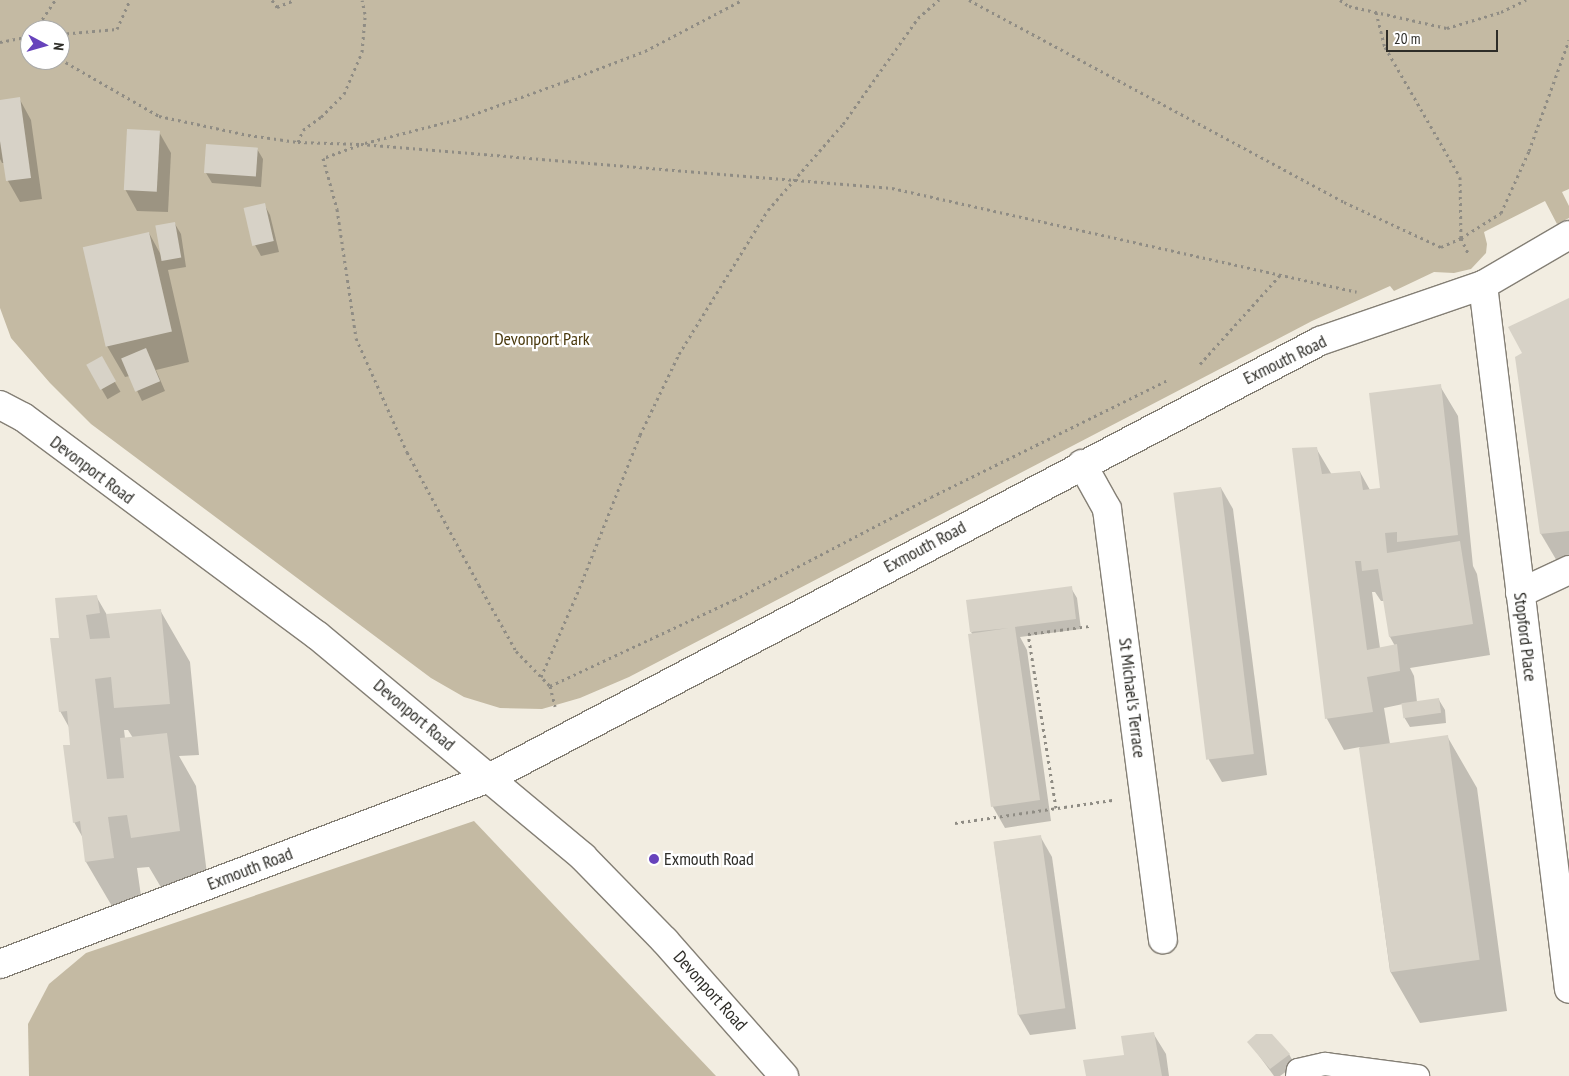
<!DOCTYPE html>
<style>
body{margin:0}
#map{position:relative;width:1569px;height:1076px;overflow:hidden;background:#f2ede1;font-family:"PT Sans Narrow",sans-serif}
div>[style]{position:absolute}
.green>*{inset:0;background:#c4baa3}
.shadow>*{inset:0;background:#0003;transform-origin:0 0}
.building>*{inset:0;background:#d7d2c7;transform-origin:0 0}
.path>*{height:3px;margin-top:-1.5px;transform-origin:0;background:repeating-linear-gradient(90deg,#8f8c84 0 2.5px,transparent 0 6.5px)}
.roads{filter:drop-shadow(1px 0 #847f75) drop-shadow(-1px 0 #847f75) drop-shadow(0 1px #847f75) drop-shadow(0 -1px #847f75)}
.service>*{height:22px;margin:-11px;padding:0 11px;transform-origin:11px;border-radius:11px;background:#fff}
.minor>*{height:28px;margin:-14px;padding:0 14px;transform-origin:14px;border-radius:14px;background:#fff}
.tertiary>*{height:28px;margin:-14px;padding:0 14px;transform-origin:14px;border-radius:14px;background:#fff}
.dots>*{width:14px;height:14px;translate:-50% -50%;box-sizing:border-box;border:2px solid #fff;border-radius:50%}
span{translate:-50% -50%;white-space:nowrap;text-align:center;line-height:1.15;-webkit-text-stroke:4.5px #fff;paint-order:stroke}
.park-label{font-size:18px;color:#4b3a0e}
.street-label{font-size:18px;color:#2e2d28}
.poi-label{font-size:18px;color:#2e2d28}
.left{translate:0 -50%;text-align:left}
.north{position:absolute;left:20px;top:20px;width:50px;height:50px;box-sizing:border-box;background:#fff;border:1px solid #ababa9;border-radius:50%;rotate:96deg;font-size:14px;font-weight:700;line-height:20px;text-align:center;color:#2e2d28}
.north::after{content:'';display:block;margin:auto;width:18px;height:22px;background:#6743bc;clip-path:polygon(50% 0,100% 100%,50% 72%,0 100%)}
.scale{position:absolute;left:1386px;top:30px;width:112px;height:22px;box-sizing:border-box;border:2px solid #2e2d28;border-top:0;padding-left:6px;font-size:15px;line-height:18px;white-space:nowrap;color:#2e2d28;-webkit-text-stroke:4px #fff;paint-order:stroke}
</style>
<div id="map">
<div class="green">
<div style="clip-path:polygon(evenodd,0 0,1569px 0,1569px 189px,1562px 192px,1569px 206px,1569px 218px,1557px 224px,1545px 201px,1484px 232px,1487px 244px,1486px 253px,1471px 269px,1454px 273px,1434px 272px,1394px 291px,1390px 286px,1312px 321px,629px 677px,580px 698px,542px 709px,500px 708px,464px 697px,431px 678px,91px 424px,50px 383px,11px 338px,0 308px,0 0,30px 30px,60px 30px,60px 60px,30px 60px,30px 30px)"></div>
<div style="clip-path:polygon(474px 821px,716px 1076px,29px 1076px,28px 1024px,49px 984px,86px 953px)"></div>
</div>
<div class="shadow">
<div style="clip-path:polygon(19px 98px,31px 120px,42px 199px,20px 202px,8px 181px,5px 163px,2px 163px,0 159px,0 101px)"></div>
<div style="clip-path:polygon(159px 132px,171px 153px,168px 212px,137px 211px,125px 189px)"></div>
<div style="clip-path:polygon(257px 149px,263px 159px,261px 187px,212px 183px,206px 173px)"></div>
<div style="clip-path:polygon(264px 204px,270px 215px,279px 252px,261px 256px,255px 245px)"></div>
<div style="clip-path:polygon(175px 224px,181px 234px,186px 267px,168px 270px,189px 362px,156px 370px,165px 391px,142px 401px,130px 376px,125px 377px,107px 346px,149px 233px,161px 255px)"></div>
<div style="clip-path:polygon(1569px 300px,1569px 572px,1564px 573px,1541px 534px,1524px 354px)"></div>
<div style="left:101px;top:358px;width:39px;height:15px;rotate:60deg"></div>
<div style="clip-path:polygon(evenodd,1440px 386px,1458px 416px,1473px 566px,1477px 574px,1490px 655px,1410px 668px,1414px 676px,1417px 702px,1439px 700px,1445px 710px,1446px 723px,1410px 727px,1404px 717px,1403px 704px,1384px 708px,1390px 744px,1447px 736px,1477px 788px,1507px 1011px,1420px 1023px,1390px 971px,1360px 747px,1344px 750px,1327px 719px,1294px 450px,1316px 448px,1332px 475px,1360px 472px,1370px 490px,1381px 489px,1440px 386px,1372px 592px,1375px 592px,1381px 601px,1385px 601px,1390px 637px,1395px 646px,1380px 648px,1372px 592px)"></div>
<div style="clip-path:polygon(1221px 488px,1233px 509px,1267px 775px,1222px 782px,1209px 760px)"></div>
<div style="clip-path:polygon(1071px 588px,1077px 598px,1081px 629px,1020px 637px,1027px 650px,1051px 821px,1005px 828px,993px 807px,969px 635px,973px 635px,971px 632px)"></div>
<div style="clip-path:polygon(evenodd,96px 596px,107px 615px,160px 610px,190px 662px,199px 755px,179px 756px,196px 786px,208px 882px,162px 889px,149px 867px,137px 868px,143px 910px,116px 913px,86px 862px,83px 838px,74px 822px,70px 729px,60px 711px,60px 639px,96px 596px,124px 730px,128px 730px,133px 738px,125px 738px,124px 730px)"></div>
<div style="clip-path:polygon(1040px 836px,1052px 857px,1076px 1029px,1030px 1035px,1018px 1014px,994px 842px)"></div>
<div style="clip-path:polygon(1153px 1033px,1166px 1054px,1169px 1076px,1087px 1076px,1125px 1056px)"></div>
<div style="clip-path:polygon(1249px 1042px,1289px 1054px,1295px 1065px,1280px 1076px,1274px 1076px)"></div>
</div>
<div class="building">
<div style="clip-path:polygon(20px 97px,31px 178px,6px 181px,0 141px,0 100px)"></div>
<div style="left:127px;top:129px;width:33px;height:61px;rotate:3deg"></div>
<div style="left:206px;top:144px;width:52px;height:29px;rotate:4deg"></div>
<div style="left:265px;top:203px;width:39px;height:22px;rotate:77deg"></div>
<div style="left:175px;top:222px;width:36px;height:20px;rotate:80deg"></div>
<div style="left:149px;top:232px;width:102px;height:68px;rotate:77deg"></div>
<div style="clip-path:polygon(1569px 298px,1569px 531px,1540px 534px,1515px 357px,1522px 353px,1508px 327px)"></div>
<div style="left:146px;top:348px;width:36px;height:27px;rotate:67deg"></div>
<div style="left:102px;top:356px;width:29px;height:18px;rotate:61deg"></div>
<div style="clip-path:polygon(1441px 384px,1458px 535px,1397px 542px,1397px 532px,1385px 533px,1387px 553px,1460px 541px,1473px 624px,1389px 637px,1378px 569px,1362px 571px,1361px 561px,1355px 561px,1367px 650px,1397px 644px,1400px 671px,1367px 677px,1373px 712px,1325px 719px,1292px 448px,1317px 447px,1322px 474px,1360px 471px,1363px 490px,1380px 488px,1369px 393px)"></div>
<div style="left:1221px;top:487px;width:269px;height:48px;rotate:83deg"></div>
<div style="clip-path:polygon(1072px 586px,1076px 619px,1015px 627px,1040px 800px,991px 807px,968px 634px,1009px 628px,970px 632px,966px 600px)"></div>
<div style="clip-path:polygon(97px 595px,100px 613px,86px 615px,90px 639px,110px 638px,106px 614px,161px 609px,170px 704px,114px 708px,111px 677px,95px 679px,107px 779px,124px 778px,120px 738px,167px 733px,180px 831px,131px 838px,127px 815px,108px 817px,114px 858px,85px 862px,80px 821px,73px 823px,63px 745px,70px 745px,67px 711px,59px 712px,50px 638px,59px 638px,55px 598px)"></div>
<div style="left:1439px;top:698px;width:15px;height:38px;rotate:82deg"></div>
<div style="left:1448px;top:735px;width:227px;height:90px;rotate:82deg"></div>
<div style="left:1041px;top:835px;width:175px;height:48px;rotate:82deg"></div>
<div style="clip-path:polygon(1154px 1032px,1162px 1076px,1086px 1076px,1083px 1060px,1124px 1055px,1121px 1036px)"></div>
<div style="clip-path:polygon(1256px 1034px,1272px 1034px,1290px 1054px,1270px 1069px,1247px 1042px)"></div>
</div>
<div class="path">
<div style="left:272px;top:0;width:9px;rotate:54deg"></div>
<div style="left:277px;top:7px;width:18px;rotate:-22deg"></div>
<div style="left:969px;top:0;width:426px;rotate:28.3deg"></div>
<div style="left:1344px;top:202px;width:107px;rotate:24.9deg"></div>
<div style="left:1441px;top:247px;width:22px;rotate:-24deg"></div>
<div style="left:1461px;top:238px;width:47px;rotate:-32deg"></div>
<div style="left:1501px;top:213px;width:68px;rotate:-65.7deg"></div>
<div style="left:1529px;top:151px;width:118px;rotate:-70.2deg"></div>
<div style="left:1340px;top:0;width:11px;rotate:34deg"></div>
<div style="left:1349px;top:6px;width:100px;rotate:12.7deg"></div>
<div style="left:1447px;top:28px;width:56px;rotate:-16.5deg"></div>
<div style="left:1501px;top:12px;width:28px;rotate:-26deg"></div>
<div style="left:1376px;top:12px;width:36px;rotate:76deg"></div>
<div style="left:1385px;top:47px;width:150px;rotate:60deg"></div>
<div style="left:1460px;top:177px;width:61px;rotate:89.1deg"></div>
<div style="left:1461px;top:238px;width:19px;rotate:65deg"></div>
<div style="left:35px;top:30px;width:36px;rotate:-56deg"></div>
<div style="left:60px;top:34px;width:57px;rotate:-5deg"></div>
<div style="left:117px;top:29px;width:32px;rotate:-66deg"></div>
<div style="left:0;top:42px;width:31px;rotate:-11deg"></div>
<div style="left:60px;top:59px;width:114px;rotate:29.9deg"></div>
<div style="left:159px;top:116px;width:91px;rotate:12.1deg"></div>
<div style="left:248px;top:135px;width:50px;rotate:8deg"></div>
<div style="left:298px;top:142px;width:63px;rotate:1.8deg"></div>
<div style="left:361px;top:144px;width:533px;rotate:4.74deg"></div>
<div style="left:892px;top:188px;width:476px;rotate:12.6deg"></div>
<div style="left:298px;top:142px;width:13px;rotate:-67deg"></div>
<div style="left:303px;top:130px;width:22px;rotate:-36deg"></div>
<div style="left:321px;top:117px;width:33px;rotate:-45deg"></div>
<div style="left:344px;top:94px;width:46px;rotate:-66.8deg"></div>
<div style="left:362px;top:52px;width:38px;rotate:-85deg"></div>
<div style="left:365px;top:14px;width:14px;rotate:-102deg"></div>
<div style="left:365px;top:143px;width:104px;rotate:-14.4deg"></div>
<div style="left:466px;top:117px;width:106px;rotate:-19.8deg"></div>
<div style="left:566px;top:81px;width:85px;rotate:-20.8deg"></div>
<div style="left:645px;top:51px;width:110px;rotate:-27.7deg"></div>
<div style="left:359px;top:145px;width:38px;rotate:160deg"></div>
<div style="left:323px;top:158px;width:53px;rotate:74.6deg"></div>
<div style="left:337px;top:209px;width:130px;rotate:81.6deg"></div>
<div style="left:356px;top:338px;width:125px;rotate:65.9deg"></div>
<div style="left:407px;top:452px;width:151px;rotate:61.6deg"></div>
<div style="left:479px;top:585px;width:76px;rotate:60.7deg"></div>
<div style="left:516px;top:651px;width:49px;rotate:45.8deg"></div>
<div style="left:550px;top:686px;width:21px;rotate:76deg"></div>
<div style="left:1200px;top:364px;width:121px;rotate:-48deg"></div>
<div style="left:541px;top:677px;width:90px;rotate:-66.6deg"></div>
<div style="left:577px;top:594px;width:171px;rotate:-68.4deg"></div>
<div style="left:640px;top:435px;width:90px;rotate:-64.3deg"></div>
<div style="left:679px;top:354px;width:169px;rotate:-58.3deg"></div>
<div style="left:768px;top:210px;width:114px;rotate:-48.9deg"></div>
<div style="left:843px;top:124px;width:130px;rotate:-54.7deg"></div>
<div style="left:918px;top:18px;width:28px;rotate:-41deg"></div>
<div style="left:550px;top:686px;width:203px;rotate:-25.1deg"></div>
<div style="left:734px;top:600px;width:222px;rotate:-27.6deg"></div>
<div style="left:931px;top:497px;width:264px;rotate:-26.3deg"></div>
<div style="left:1056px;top:808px;width:176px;rotate:-99.1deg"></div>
<div style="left:1028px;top:634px;width:63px;rotate:-7.4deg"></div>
<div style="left:955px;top:823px;width:159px;rotate:-8.3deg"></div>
</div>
<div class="roads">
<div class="service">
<div style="left:1297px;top:1076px;width:6px;rotate:-81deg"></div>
<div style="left:1298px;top:1070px;width:28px;rotate:-13deg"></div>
<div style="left:1325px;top:1064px;width:94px;rotate:7.4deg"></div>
</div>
<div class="minor">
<div style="left:1483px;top:285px;width:709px;rotate:83.04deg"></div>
<div style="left:1082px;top:464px;width:51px;rotate:60.9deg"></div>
<div style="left:1107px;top:509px;width:434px;rotate:82.6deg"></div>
<div style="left:1520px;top:593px;width:54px;rotate:-25.1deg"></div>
<div style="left:0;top:964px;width:523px;rotate:-20.83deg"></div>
<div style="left:489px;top:778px;width:939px;rotate:-27.74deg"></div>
<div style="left:1320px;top:341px;width:172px;rotate:-19deg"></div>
<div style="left:1483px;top:285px;width:99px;rotate:-30.2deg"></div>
</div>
<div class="tertiary">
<div style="left:0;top:405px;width:26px;rotate:28deg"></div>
<div style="left:23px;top:417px;width:367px;rotate:36.6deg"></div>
<div style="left:318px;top:636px;width:345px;rotate:39.8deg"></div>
<div style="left:583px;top:857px;width:117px;rotate:45.7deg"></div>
<div style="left:665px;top:941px;width:180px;rotate:48.6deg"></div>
</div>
</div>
<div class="dots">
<div style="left:654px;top:859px;background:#6743bc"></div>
</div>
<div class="park-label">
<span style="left:542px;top:339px">Devonport Park</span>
</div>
<div class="street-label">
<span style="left:1285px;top:360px;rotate:-26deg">Exmouth Road</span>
<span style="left:92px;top:470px;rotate:37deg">Devonport Road</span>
<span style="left:925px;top:547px;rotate:-28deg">Exmouth Road</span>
<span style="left:1525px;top:637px;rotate:83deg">Stopford Place</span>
<span style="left:1132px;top:698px;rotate:83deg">St Michael's Terrace</span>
<span style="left:414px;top:715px;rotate:40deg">Devonport Road</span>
<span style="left:250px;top:869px;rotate:-21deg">Exmouth Road</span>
<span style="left:710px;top:991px;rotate:48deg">Devonport Road</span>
</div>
<div class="poi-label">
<span class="left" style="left:664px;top:859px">Exmouth Road</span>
</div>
<div class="north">N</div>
<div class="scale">20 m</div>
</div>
